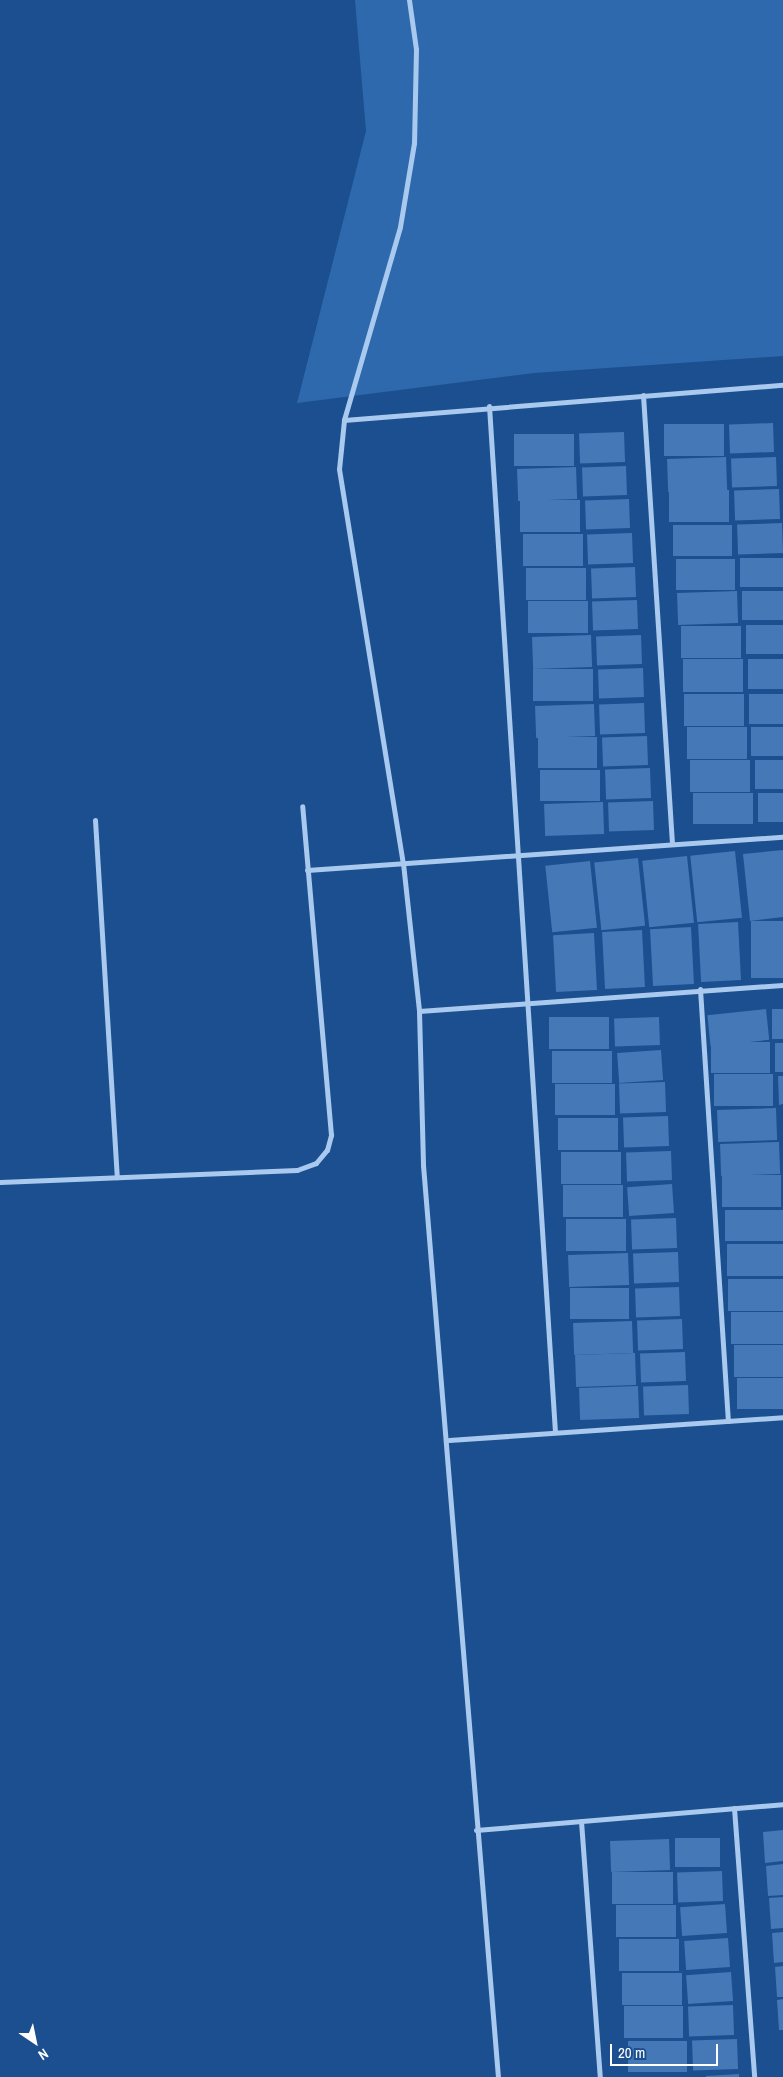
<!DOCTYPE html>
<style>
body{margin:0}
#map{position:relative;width:783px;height:2077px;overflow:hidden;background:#1b4f8f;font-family:"Archivo Narrow",sans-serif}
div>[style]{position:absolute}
.green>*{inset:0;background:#2e69ad}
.building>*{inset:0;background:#4478b7;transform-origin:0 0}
.minor>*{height:5px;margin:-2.5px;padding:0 2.5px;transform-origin:2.5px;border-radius:2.5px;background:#a9c9ee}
span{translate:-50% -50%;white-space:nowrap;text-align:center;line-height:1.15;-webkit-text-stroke:4.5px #1b4f8f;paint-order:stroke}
.north{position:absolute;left:10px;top:2017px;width:50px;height:50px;-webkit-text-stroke:4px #1b4f8f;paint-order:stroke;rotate:146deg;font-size:14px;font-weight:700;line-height:20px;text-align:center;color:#fff}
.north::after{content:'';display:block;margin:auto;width:18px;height:22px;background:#fff;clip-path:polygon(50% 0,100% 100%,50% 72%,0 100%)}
.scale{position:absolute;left:610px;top:2044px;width:108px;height:22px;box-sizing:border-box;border:2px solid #fff;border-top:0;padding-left:6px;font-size:15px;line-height:18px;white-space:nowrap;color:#fff;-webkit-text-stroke:4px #1b4f8f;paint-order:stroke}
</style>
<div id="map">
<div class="green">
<div style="clip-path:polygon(355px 0,783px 0,783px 356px,534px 373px,297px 403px,366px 131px)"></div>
</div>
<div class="building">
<div style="left:773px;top:423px;width:29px;height:44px;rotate:88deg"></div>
<div style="left:724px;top:424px;width:32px;height:60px;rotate:90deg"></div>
<div style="left:624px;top:432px;width:30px;height:45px;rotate:88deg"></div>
<div style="left:574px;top:434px;width:32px;height:60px;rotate:90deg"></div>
<div style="left:726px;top:457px;width:33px;height:59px;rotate:88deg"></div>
<div style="left:776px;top:457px;width:29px;height:45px;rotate:88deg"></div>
<div style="left:626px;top:466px;width:29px;height:44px;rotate:88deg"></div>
<div style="left:576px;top:467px;width:32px;height:59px;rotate:88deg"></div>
<div style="left:779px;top:489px;width:30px;height:45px;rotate:88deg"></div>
<div style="left:729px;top:490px;width:32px;height:60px;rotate:90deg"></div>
<div style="left:629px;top:499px;width:29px;height:44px;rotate:88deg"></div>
<div style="left:580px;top:500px;width:32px;height:60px;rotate:90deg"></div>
<div style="left:782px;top:523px;width:30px;height:45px;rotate:88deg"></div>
<div style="left:732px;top:525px;width:31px;height:59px;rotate:90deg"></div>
<div style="left:632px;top:533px;width:30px;height:45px;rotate:88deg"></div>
<div style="left:583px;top:534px;width:32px;height:60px;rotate:90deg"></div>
<div style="left:783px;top:558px;width:29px;height:43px;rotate:90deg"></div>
<div style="left:735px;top:559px;width:31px;height:59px;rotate:90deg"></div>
<div style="left:635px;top:567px;width:30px;height:44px;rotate:88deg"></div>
<div style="left:586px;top:568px;width:32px;height:60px;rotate:90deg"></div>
<div style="left:737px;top:591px;width:32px;height:60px;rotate:88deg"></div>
<div style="left:783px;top:591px;width:29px;height:41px;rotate:90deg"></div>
<div style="left:637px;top:600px;width:29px;height:45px;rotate:88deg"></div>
<div style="left:588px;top:601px;width:32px;height:60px;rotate:90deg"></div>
<div style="left:783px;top:625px;width:29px;height:37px;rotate:90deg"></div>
<div style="left:741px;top:626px;width:32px;height:60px;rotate:90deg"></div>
<div style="left:591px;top:635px;width:32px;height:59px;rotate:88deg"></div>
<div style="left:641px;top:635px;width:29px;height:45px;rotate:88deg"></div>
<div style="left:743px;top:659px;width:33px;height:60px;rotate:90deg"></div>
<div style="left:783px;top:659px;width:30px;height:35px;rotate:90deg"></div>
<div style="left:643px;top:668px;width:29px;height:45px;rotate:88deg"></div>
<div style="left:593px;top:669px;width:32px;height:60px;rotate:90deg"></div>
<div style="left:744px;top:694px;width:32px;height:60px;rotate:90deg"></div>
<div style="left:783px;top:694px;width:30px;height:34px;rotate:90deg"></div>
<div style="left:644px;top:703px;width:30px;height:45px;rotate:88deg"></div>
<div style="left:594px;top:704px;width:32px;height:59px;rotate:88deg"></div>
<div style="left:747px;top:727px;width:32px;height:60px;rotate:90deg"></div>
<div style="left:783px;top:727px;width:29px;height:32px;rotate:90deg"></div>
<div style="left:647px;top:736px;width:29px;height:45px;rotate:88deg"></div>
<div style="left:597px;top:737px;width:31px;height:59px;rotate:90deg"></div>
<div style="left:750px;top:760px;width:32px;height:60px;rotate:90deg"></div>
<div style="left:783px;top:760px;width:29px;height:28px;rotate:90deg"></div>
<div style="left:650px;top:768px;width:30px;height:45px;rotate:88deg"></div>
<div style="left:600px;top:770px;width:31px;height:60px;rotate:90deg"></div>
<div style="left:753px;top:793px;width:31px;height:60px;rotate:90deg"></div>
<div style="left:783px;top:793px;width:29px;height:25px;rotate:90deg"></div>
<div style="left:653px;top:801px;width:29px;height:45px;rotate:88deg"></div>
<div style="left:603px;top:802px;width:32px;height:59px;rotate:88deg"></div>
<div style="clip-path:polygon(783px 850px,783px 917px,750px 921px,743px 854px)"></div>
<div style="left:735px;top:851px;width:67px;height:45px;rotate:84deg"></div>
<div style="left:687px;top:856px;width:67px;height:45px;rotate:84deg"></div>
<div style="left:638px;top:858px;width:68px;height:44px;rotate:84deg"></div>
<div style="left:590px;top:861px;width:67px;height:45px;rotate:84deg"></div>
<div style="left:783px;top:921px;width:57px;height:32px;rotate:90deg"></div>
<div style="left:738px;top:922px;width:58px;height:40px;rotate:87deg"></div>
<div style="left:691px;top:927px;width:57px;height:41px;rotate:87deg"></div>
<div style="left:642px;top:930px;width:57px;height:40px;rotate:87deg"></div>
<div style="left:594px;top:933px;width:57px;height:41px;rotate:87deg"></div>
<div style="left:766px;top:1009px;width:31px;height:59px;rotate:84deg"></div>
<div style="left:772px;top:1009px;width:11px;height:30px"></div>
<div style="left:609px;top:1017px;width:32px;height:60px;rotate:90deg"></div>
<div style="left:659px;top:1017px;width:28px;height:45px;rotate:88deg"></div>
<div style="left:770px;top:1042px;width:31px;height:59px;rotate:90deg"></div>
<div style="left:775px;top:1043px;width:8px;height:29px"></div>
<div style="left:661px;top:1050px;width:30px;height:44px;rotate:86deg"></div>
<div style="left:612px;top:1051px;width:32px;height:60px;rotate:90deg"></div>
<div style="left:773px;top:1074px;width:32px;height:59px;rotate:90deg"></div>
<div style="clip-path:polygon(778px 1076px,783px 1076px,783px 1104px,779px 1105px)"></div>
<div style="left:665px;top:1082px;width:30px;height:46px;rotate:88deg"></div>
<div style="left:615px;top:1084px;width:31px;height:60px;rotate:90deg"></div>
<div style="left:776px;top:1108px;width:32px;height:59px;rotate:88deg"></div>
<div style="left:668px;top:1116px;width:30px;height:45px;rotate:88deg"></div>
<div style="left:618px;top:1118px;width:32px;height:60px;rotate:90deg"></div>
<div style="left:779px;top:1142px;width:32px;height:59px;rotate:88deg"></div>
<div style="left:671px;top:1151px;width:29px;height:45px;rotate:88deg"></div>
<div style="left:621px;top:1152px;width:32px;height:60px;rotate:90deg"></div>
<div style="left:781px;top:1175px;width:32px;height:59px;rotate:90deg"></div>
<div style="left:672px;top:1184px;width:29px;height:45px;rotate:86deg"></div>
<div style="left:623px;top:1185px;width:32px;height:60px;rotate:90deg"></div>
<div style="left:783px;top:1210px;width:31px;height:58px;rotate:90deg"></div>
<div style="left:676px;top:1218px;width:30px;height:45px;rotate:88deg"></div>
<div style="left:626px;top:1219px;width:32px;height:60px;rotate:90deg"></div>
<div style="left:783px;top:1244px;width:32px;height:56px;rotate:90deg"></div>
<div style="left:678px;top:1252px;width:30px;height:45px;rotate:88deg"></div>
<div style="left:628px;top:1253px;width:32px;height:60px;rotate:88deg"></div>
<div style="left:783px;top:1279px;width:32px;height:55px;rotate:90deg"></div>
<div style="left:679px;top:1287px;width:29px;height:44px;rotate:88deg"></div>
<div style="left:629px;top:1288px;width:31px;height:59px;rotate:90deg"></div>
<div style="left:783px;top:1312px;width:32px;height:52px;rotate:90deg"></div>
<div style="left:682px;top:1319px;width:30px;height:45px;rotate:88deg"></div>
<div style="left:632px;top:1321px;width:32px;height:59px;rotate:88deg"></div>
<div style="left:783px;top:1345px;width:32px;height:49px;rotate:90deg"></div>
<div style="left:685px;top:1352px;width:29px;height:45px;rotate:88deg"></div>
<div style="left:635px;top:1353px;width:32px;height:60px;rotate:88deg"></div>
<div style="left:783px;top:1378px;width:31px;height:46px;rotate:90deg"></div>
<div style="left:688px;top:1385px;width:29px;height:45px;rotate:88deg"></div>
<div style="left:638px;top:1386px;width:32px;height:59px;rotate:88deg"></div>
<div style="clip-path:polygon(783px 1830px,783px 1861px,765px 1863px,763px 1832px)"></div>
<div style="left:720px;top:1838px;width:29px;height:45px;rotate:90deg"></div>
<div style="left:669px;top:1839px;width:31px;height:59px;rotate:88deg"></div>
<div style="clip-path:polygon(783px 1864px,783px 1895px,768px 1896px,766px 1866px)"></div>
<div style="left:722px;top:1871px;width:30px;height:45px;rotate:88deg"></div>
<div style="left:673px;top:1872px;width:32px;height:61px;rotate:90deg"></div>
<div style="clip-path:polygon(783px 1897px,783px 1928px,771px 1929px,769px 1898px)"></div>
<div style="left:725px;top:1904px;width:29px;height:45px;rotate:86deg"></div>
<div style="left:676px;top:1905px;width:32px;height:60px;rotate:90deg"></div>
<div style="clip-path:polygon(783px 1932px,783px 1962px,774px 1963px,772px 1933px)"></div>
<div style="left:728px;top:1938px;width:29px;height:44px;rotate:86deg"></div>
<div style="left:679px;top:1939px;width:32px;height:60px;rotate:90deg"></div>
<div style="clip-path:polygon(783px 1966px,783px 1997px,777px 1997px,775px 1967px)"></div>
<div style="left:731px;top:1972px;width:29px;height:45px;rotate:86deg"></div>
<div style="left:682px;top:1973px;width:32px;height:60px;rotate:90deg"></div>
<div style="clip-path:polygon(783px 1999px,783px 2030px,779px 2030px,777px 2000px)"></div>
<div style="left:733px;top:2005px;width:30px;height:45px;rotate:88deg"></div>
<div style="left:683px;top:2006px;width:32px;height:59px;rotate:90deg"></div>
<div style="left:737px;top:2039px;width:30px;height:45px;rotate:88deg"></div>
<div style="left:687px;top:2041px;width:31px;height:59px;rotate:90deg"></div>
<div style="clip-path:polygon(739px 2074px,739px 2077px,706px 2077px,706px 2076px)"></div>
</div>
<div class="minor">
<div style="left:409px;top:0;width:49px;rotate:81.9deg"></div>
<div style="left:416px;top:49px;width:94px;rotate:91.2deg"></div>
<div style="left:414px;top:143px;width:85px;rotate:99.5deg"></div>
<div style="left:400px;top:227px;width:201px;rotate:106.2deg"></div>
<div style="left:344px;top:420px;width:49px;rotate:95.8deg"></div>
<div style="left:339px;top:469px;width:399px;rotate:80.8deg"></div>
<div style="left:403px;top:863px;width:149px;rotate:83.8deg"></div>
<div style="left:419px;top:1011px;width:154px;rotate:88.5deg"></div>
<div style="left:423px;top:1165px;width:915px;rotate:85.3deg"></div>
<div style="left:643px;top:395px;width:450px;rotate:86.3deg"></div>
<div style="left:489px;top:406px;width:1028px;rotate:86.32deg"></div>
<div style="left:344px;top:420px;width:440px;rotate:-4.6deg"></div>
<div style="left:95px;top:820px;width:358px;rotate:86.5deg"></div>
<div style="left:307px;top:870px;width:477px;rotate:-4deg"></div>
<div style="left:700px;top:989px;width:433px;rotate:86.3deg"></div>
<div style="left:419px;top:1011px;width:365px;rotate:-4.1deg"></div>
<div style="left:0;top:1182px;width:297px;rotate:-2.3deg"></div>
<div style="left:297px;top:1170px;width:20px;rotate:-20deg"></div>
<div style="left:316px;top:1163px;width:17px;rotate:-50deg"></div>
<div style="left:327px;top:1150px;width:16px;rotate:-75deg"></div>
<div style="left:331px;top:1135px;width:330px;rotate:-95deg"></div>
<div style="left:449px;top:1440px;width:335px;rotate:-3.9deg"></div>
<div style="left:734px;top:1808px;width:270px;rotate:85.7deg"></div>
<div style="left:581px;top:1821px;width:257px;rotate:85.8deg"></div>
<div style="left:476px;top:1830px;width:308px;rotate:-4.8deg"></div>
</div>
<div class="north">N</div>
<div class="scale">20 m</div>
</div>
